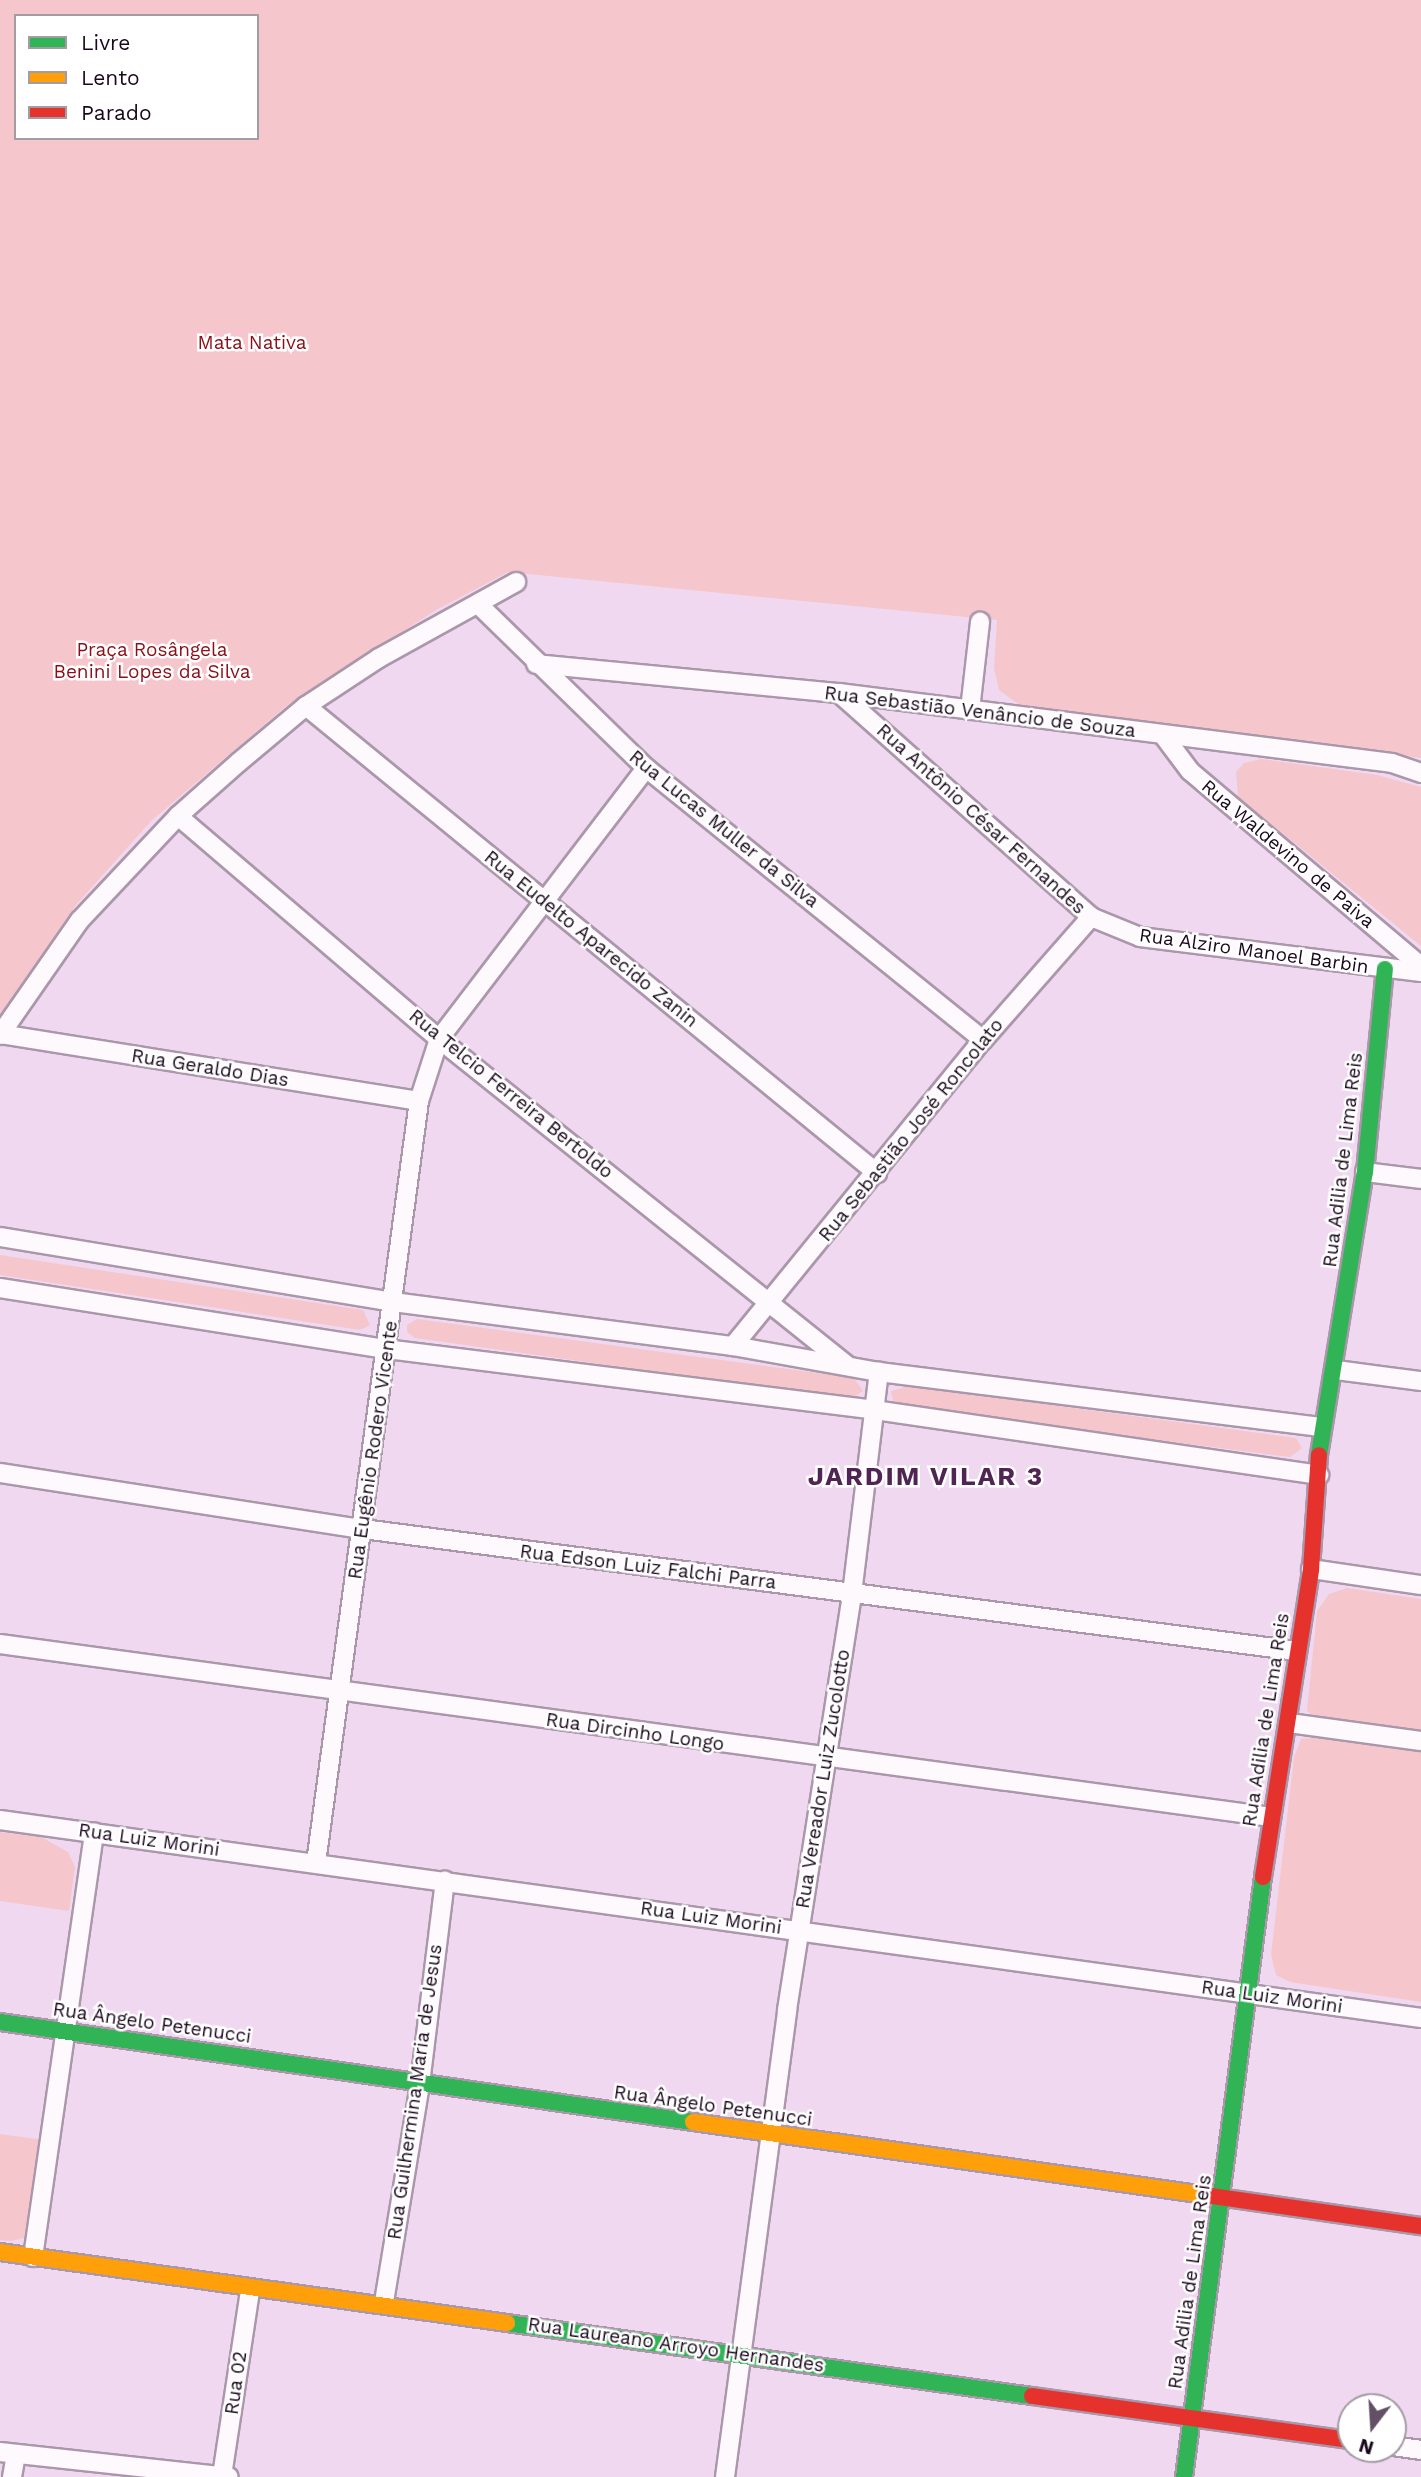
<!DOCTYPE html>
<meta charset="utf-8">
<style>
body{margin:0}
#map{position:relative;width:1421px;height:2477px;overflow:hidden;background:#efd8f0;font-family:"Work Sans",sans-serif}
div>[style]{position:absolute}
.green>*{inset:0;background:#f6c6cd}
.roads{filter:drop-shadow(2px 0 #aa97aa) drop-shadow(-2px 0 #aa97aa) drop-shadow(0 2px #aa97aa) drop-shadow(0 -2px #aa97aa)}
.street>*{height:18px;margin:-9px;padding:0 9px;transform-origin:9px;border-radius:9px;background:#fdf9fd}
.fast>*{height:16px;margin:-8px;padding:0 8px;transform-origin:8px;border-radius:8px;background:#30b455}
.slow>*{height:16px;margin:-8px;padding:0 8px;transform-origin:8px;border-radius:8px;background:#ff9f0a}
.jam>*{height:16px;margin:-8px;padding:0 8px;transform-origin:8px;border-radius:8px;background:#e5322d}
span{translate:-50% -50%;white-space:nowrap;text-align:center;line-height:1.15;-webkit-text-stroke:5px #fff;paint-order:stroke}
.park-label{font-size:19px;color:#8a0f18}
.street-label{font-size:19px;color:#19071b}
.district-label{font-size:26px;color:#502553;font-weight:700;letter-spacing:2px}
.legend{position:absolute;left:14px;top:14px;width:245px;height:126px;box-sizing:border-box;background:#fff;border:2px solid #a39ca4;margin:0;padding:9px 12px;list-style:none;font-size:21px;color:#19071b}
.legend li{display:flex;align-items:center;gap:14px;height:35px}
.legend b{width:35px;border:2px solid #a39ca4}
.north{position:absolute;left:1337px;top:2393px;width:70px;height:70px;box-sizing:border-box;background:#fff;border:2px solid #a39ca4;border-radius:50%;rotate:197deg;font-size:19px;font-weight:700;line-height:28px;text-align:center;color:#19071b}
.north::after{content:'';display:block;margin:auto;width:24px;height:32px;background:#645066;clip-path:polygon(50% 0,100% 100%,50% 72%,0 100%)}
</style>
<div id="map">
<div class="green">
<div style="clip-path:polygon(evenodd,0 0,1421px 0,1421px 758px,1018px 704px,999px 690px,994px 668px,997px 620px,508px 572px,436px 610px,285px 707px,151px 821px,75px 906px,0 1015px,0 0,16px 16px,257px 16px,257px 138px,16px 138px,16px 16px)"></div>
<div style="clip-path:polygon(1261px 759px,1377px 775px,1421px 787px,1421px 946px,1238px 797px,1236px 772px,1244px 763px)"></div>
<div style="clip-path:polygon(0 1255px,363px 1310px,370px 1325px,360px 1330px,0 1275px)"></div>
<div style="clip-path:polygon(417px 1319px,854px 1378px,863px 1391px,850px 1399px,415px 1338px,407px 1332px,407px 1325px)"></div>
<div style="clip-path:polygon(910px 1386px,1296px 1438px,1302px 1448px,1290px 1457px,904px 1407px,893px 1400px,891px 1391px)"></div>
<div style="clip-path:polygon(1347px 1588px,1421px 1599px,1421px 1734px,1321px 1721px,1307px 1711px,1317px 1611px,1329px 1594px)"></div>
<div style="clip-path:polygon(1319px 1737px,1421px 1752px,1421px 2002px,1290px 1982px,1276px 1975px,1271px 1955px,1294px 1757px,1301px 1739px)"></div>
<div style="clip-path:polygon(0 1832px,41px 1837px,68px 1852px,75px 1867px,69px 1911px,0 1901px)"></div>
<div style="clip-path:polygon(0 2134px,44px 2140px,31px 2228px,24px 2238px,11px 2241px,0 2240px)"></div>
</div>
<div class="roads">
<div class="street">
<div style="left:478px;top:604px;width:235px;rotate:44.3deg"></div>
<div style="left:646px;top:768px;width:433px;rotate:38.9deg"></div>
<div style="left:536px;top:664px;width:304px;rotate:5.5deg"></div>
<div style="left:839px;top:693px;width:557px;rotate:7.21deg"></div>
<div style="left:1392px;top:763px;width:31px;rotate:19deg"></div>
<div style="left:839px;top:693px;width:337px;rotate:41.6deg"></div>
<div style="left:1091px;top:917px;width:53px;rotate:22.2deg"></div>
<div style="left:1140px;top:937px;width:283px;rotate:7.1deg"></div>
<div style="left:306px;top:706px;width:738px;rotate:39.28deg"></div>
<div style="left:970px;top:710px;width:89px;rotate:-83.5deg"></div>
<div style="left:1163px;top:735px;width:45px;rotate:53.1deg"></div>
<div style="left:1190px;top:771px;width:302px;rotate:40.2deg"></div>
<div style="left:178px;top:816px;width:343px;rotate:40.5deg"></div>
<div style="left:439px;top:1039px;width:524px;rotate:38.64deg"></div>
<div style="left:1px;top:1034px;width:423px;rotate:9.1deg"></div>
<div style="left:0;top:1035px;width:140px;rotate:-55.2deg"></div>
<div style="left:80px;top:920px;width:143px;rotate:-46.7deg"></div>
<div style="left:178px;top:816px;width:81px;rotate:-41.5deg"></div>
<div style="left:239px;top:762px;width:87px;rotate:-39.9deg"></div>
<div style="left:306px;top:706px;width:87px;rotate:-33.3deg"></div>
<div style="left:379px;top:658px;width:157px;rotate:-29deg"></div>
<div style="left:1365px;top:1172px;width:56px;rotate:7.1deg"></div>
<div style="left:0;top:1237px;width:398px;rotate:9.4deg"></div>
<div style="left:393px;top:1302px;width:343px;rotate:7.4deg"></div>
<div style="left:733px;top:1346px;width:148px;rotate:10.1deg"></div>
<div style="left:879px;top:1372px;width:445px;rotate:7.1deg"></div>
<div style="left:0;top:1288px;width:391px;rotate:9deg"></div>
<div style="left:386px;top:1349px;width:492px;rotate:7.1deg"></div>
<div style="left:874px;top:1410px;width:450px;rotate:8.3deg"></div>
<div style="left:733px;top:1346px;width:395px;rotate:-50.8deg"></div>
<div style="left:983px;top:1040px;width:164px;rotate:-48.7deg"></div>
<div style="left:1336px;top:1370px;width:86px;rotate:7.4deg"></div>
<div style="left:0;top:1473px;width:367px;rotate:8.8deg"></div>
<div style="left:363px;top:1529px;width:942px;rotate:7.44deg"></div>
<div style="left:1311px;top:1569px;width:111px;rotate:8.3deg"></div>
<div style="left:0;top:1644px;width:1283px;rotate:7.75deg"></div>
<div style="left:1289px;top:1723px;width:133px;rotate:7.8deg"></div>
<div style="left:0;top:1820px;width:1435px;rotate:7.93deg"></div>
<div style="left:316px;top:1863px;width:769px;rotate:-82.3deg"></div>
<div style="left:419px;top:1101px;width:65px;rotate:-72.1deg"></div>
<div style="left:439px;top:1039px;width:341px;rotate:-52.6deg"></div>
<div style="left:33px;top:2257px;width:429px;rotate:-81.8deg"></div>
<div style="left:384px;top:2302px;width:221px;rotate:-80.6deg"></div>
<div style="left:420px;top:2084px;width:205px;rotate:-83deg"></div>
<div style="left:1393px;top:2446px;width:28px;rotate:8deg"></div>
<div style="left:0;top:2452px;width:230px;rotate:6.2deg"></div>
<div style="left:222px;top:2476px;width:188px;rotate:-81.4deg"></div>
<div style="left:12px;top:2477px;width:23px;rotate:-80deg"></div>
<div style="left:725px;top:2477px;width:471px;rotate:-82.4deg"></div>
<div style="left:787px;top:2010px;width:421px;rotate:-81.1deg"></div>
<div style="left:852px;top:1594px;width:224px;rotate:-83.1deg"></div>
</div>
<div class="fast">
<div style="left:1319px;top:1455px;width:287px;rotate:-80.8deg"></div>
<div style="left:1365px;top:1172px;width:204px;rotate:-84.4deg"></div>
<div style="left:0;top:2022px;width:700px;rotate:8.21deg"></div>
<div style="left:507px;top:2323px;width:530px;rotate:7.92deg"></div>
<div style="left:1184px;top:2477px;width:605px;rotate:-82.5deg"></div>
</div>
<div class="slow">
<div style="left:693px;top:2122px;width:517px;rotate:8.11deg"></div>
<div style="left:0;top:2252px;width:512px;rotate:7.97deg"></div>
</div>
<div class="jam">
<div style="left:1263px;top:1877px;width:312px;rotate:-81.1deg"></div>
<div style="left:1311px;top:1569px;width:114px;rotate:-86deg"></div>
<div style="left:1205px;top:2195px;width:218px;rotate:8.2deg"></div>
<div style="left:1032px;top:2396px;width:322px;rotate:7.9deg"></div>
</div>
</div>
<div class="park-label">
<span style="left:252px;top:343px">Mata Nativa</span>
<span style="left:152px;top:661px">Praça Rosângela<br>Benini Lopes da Silva</span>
</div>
<div class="street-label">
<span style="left:980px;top:712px;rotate:7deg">Rua Sebastião Venâncio de Souza</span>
<span style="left:981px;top:819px;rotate:42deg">Rua Antônio César Fernandes</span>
<span style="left:724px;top:829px;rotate:39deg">Rua Lucas Muller da Silva</span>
<span style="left:1288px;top:854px;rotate:40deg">Rua Waldevino de Paiva</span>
<span style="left:591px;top:939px;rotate:39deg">Rua Eudelto Aparecido Zanin</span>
<span style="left:1254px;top:951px;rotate:8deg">Rua Alziro Manoel Barbin</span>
<span style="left:210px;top:1068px;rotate:9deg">Rua Geraldo Dias</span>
<span style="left:511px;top:1094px;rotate:39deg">Rua Telcio Ferreira Bertoldo</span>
<span style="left:911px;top:1130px;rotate:-51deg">Rua Sebastião José Roncolato</span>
<span style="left:1343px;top:1160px;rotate:-83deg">Rua Adilia de Lima Reis</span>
<span style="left:373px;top:1450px;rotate:-82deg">Rua Eugênio Rodero Vicente</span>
<span style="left:648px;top:1567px;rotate:7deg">Rua Edson Luiz Falchi Parra</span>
<span style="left:1266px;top:1720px;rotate:-81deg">Rua Adilia de Lima Reis</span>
<span style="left:635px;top:1732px;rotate:8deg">Rua Dircinho Longo</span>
<span style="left:823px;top:1779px;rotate:-81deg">Rua Vereador Luiz Zucolotto</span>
<span style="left:149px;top:1840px;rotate:8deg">Rua Luiz Morini</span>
<span style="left:711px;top:1918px;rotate:8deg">Rua Luiz Morini</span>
<span style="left:1272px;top:1997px;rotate:8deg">Rua Luiz Morini</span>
<span style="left:152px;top:2023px;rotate:8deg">Rua Ângelo Petenucci</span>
<span style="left:415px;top:2092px;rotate:-82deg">Rua Guilhermina Maria de Jesus</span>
<span style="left:713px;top:2106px;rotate:8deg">Rua Ângelo Petenucci</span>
<span style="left:1190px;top:2282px;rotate:-82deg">Rua Adilia de Lima Reis</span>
<span style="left:676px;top:2345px;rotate:8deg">Rua Laureano Arroyo Hernandes</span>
<span style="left:236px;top:2383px;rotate:-82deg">Rua 02</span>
</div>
<div class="district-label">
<span style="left:926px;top:1477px">JARDIM VILAR 3</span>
</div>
<ul class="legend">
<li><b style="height:9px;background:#30b455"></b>Livre</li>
<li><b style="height:9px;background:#ff9f0a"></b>Lento</li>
<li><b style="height:9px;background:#e5322d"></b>Parado</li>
</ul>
<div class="north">N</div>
</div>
